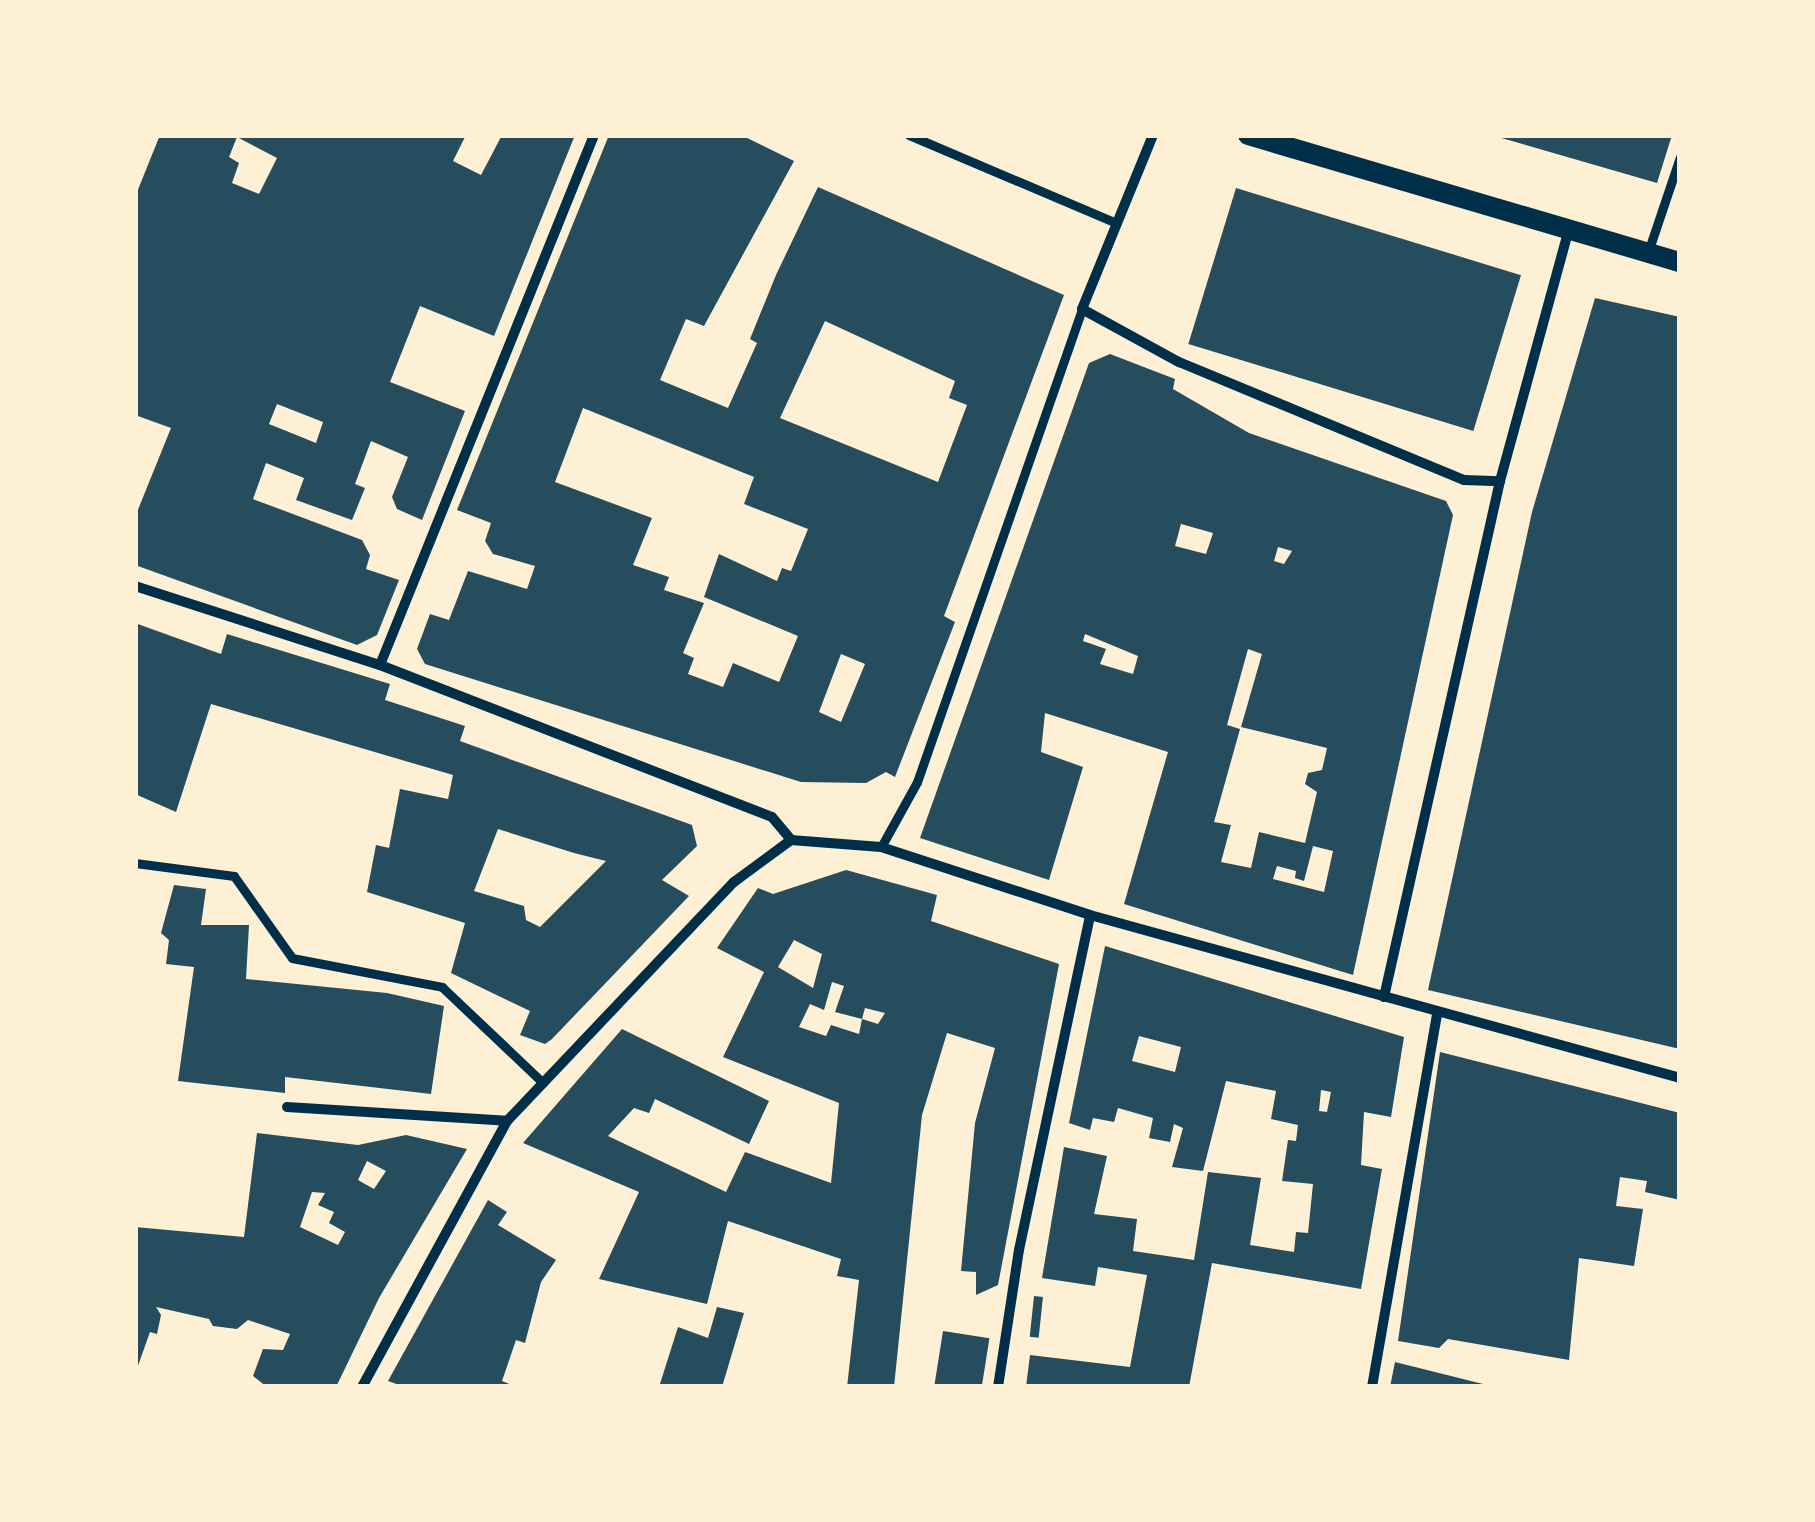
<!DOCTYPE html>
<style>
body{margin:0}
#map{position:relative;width:1815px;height:1522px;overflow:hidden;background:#fdf0d5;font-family:Overpass,sans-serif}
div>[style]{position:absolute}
.building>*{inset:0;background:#264d5e;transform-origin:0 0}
.pedestrian>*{height:9px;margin:-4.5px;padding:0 4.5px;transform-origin:4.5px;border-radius:4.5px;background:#003049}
.minor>*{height:10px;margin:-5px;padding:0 5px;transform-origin:5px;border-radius:5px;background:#003049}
.secondary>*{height:20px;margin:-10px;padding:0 10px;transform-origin:10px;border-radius:10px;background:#003049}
span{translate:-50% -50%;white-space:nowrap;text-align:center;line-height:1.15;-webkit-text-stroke:8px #fdf0d5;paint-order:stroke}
.frame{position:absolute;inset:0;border:138px solid #fdf0d5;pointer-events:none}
</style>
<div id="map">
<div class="building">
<div style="clip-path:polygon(evenodd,160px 135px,466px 135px,453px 161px,481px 175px,502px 135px,575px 135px,494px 336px,420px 306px,390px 382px,465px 411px,422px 520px,397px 509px,392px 497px,408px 457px,371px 441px,355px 484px,365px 488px,352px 520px,296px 500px,304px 478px,266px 463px,253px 499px,362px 540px,370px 555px,366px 569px,399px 580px,377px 635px,357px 645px,135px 565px,135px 517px,171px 428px,135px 415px,135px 197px,160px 135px,237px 137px,277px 158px,259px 194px,232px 183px,239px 163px,229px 157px,237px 137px,160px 135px,277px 404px,323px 422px,316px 443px,269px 424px,277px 404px)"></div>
<div style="clip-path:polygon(evenodd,609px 135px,741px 135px,794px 161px,704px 326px,686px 319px,660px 380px,728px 408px,757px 343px,750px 339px,776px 275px,818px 187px,1064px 295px,944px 616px,955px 622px,895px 777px,886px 772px,866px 783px,801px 782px,425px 664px,417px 649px,430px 614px,449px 620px,468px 571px,527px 589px,535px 566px,493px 554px,485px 541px,491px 523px,457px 510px,609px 135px,825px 321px,955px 381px,949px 398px,967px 405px,938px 482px,780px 418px,825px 321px,609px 135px,583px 408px,754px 477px,744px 504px,808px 529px,791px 571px,782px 568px,777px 581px,719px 554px,704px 597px,798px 636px,779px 682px,733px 663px,723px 687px,688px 674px,694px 658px,683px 653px,704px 603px,664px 590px,669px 577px,633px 565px,652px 518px,555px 482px,583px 408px,609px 135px,841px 654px,865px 664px,841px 722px,819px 712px,841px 654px)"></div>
<div style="clip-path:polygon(1491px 135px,1672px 135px,1657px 183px)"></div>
<div style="left:1236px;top:188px;width:298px;height:163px;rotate:17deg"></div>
<div style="clip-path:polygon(1595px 298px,1680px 317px,1680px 1049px,1428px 990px,1532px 512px)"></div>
<div style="clip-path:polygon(evenodd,1110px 354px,1175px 379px,1173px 389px,1249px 433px,1446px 501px,1453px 515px,1353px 975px,1124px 904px,1168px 752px,1045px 713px,1041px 752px,1083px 767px,1049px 880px,920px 838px,1089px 363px,1110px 354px,1181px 524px,1213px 533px,1206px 554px,1175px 546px,1181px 524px,1110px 354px,1278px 547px,1292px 551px,1284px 564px,1274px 561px,1278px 547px,1110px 354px,1085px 634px,1138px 656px,1133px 674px,1100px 664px,1106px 649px,1083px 641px,1085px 634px,1110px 354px,1248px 649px,1262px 654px,1241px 727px,1327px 748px,1322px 770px,1308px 773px,1305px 784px,1317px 792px,1305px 843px,1259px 832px,1251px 868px,1221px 862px,1231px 825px,1214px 822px,1240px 729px,1227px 725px,1248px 649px,1110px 354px,1313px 846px,1333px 851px,1324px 892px,1273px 879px,1277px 866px,1296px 871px,1295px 878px,1304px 881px,1313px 846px)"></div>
<div style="clip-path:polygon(evenodd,135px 623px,221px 654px,227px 634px,390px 684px,385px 700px,465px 726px,460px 741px,692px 825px,697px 846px,662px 880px,689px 896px,552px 1039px,545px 1044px,520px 1035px,530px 1011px,451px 973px,465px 923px,367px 892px,376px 845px,389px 848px,400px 789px,448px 799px,453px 775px,211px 704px,176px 812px,135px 794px,135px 623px,498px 829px,574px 853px,606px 861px,540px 927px,526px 920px,524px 906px,474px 891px,498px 829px)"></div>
<div style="clip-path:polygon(evenodd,846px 870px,937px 895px,931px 921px,1059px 964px,998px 1285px,976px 1295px,976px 1272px,961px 1271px,975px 1123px,995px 1048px,947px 1033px,922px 1115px,894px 1387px,847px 1387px,859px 1280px,837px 1276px,841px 1259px,728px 1221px,707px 1304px,599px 1279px,639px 1192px,523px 1143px,622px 1029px,769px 1101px,749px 1144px,655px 1099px,649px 1113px,634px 1108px,608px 1136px,726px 1192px,745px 1152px,831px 1183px,839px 1103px,723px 1057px,764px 972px,717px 948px,758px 888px,773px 894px,846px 870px,794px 940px,822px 954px,813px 988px,778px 967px,794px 940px,846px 870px,832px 982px,844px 986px,835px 1012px,862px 1019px,865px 1008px,885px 1013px,878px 1024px,862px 1019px,859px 1034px,831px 1025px,826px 1036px,799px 1027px,810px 1004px,824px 1010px,832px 982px)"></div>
<div style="clip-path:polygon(174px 885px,206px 889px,201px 925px,249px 925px,246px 979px,387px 993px,444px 1006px,431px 1094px,285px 1077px,285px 1093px,178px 1081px,194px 967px,166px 964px,169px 940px,161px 933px)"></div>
<div style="clip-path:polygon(evenodd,1105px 946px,1404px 1037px,1391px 1117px,1364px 1112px,1361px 1165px,1382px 1169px,1361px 1289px,1212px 1263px,1189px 1387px,1026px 1387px,1030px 1355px,1130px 1367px,1147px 1275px,1098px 1267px,1095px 1286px,1042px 1278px,1064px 1147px,1107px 1156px,1094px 1214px,1137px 1219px,1133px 1251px,1194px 1260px,1208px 1172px,1261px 1178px,1250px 1245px,1294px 1252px,1296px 1232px,1308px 1233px,1313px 1184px,1282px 1181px,1288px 1140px,1296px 1141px,1298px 1125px,1271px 1119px,1276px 1091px,1226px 1081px,1203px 1171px,1172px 1167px,1183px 1128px,1174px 1124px,1170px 1142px,1149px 1138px,1153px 1118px,1118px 1108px,1114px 1122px,1093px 1118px,1090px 1130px,1069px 1123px,1105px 946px,1139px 1036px,1181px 1047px,1175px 1072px,1132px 1061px,1139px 1036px,1105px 946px,1321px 1090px,1331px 1092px,1327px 1112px,1319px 1111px,1321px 1090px)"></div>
<div style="clip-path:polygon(1440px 1052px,1680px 1113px,1680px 1200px,1645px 1192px,1647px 1181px,1620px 1177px,1616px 1206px,1643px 1209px,1634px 1266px,1579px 1258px,1569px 1360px,1448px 1339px,1439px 1348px,1398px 1341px)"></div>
<div style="clip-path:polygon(evenodd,257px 1133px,358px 1145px,406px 1135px,467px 1149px,379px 1298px,336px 1387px,267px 1387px,253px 1376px,263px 1349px,283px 1350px,290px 1334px,248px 1320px,237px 1329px,213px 1326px,209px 1319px,156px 1307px,161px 1315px,157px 1334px,150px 1332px,135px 1374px,135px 1227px,244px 1237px,257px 1133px,367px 1161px,386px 1171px,374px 1189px,358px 1180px,367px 1161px,257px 1133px,312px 1192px,325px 1193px,318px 1205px,334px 1212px,329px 1223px,345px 1232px,338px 1245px,300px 1227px,312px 1192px)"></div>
<div style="clip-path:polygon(488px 1200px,507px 1212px,498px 1225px,556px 1260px,541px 1282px,525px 1343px,516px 1340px,502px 1381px,517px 1387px,405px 1387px,388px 1381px)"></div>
<div style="left:1034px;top:1296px;width:9px;height:41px;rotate:6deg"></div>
<div style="clip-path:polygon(717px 1307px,744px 1313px,722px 1387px,659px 1387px,678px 1327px,708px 1338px)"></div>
<div style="left:943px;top:1331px;width:47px;height:57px;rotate:9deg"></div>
<div style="clip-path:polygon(1395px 1362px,1491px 1386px,1491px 1387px,1390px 1387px)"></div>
</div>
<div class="pedestrian">
<div style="left:909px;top:135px;width:225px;rotate:23deg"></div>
<div style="left:1648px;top:252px;width:100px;rotate:-71.4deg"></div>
<div style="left:881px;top:847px;width:74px;rotate:-61deg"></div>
<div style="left:917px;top:782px;width:501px;rotate:-70.77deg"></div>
<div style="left:135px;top:863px;width:100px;rotate:7.5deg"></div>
<div style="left:234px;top:876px;width:100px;rotate:54.7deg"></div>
<div style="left:292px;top:958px;width:153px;rotate:10.9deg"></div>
<div style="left:442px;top:987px;width:139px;rotate:43.5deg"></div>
</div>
<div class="minor">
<div style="left:1153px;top:135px;width:188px;rotate:112.2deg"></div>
<div style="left:1082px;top:309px;width:111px;rotate:28.7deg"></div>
<div style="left:1179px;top:362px;width:308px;rotate:22.5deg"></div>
<div style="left:1464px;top:480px;width:36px;rotate:2deg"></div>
<div style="left:135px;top:586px;width:257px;rotate:17.9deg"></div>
<div style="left:380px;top:665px;width:420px;rotate:21.2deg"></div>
<div style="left:772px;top:817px;width:30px;rotate:50deg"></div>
<div style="left:791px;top:840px;width:90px;rotate:4.4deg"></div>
<div style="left:881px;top:847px;width:220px;rotate:18deg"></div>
<div style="left:1090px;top:915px;width:612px;rotate:15.44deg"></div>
<div style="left:380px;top:665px;width:572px;rotate:-68.01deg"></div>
<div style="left:1384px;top:997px;width:529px;rotate:-77.33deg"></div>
<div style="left:1500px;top:481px;width:261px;rotate:-74.7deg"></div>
<div style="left:287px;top:1107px;width:220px;rotate:3.6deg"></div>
<div style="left:362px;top:1387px;width:303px;rotate:-61.4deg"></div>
<div style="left:507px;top:1121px;width:330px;rotate:-46.5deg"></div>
<div style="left:734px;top:882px;width:71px;rotate:-36.4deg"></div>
<div style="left:998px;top:1387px;width:139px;rotate:-81.3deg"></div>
<div style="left:1019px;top:1250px;width:342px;rotate:-78deg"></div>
<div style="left:1372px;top:1387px;width:378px;rotate:-80.1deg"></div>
</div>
<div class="secondary">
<div style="left:1248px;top:135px;width:450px;rotate:16.4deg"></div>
</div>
<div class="frame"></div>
</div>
